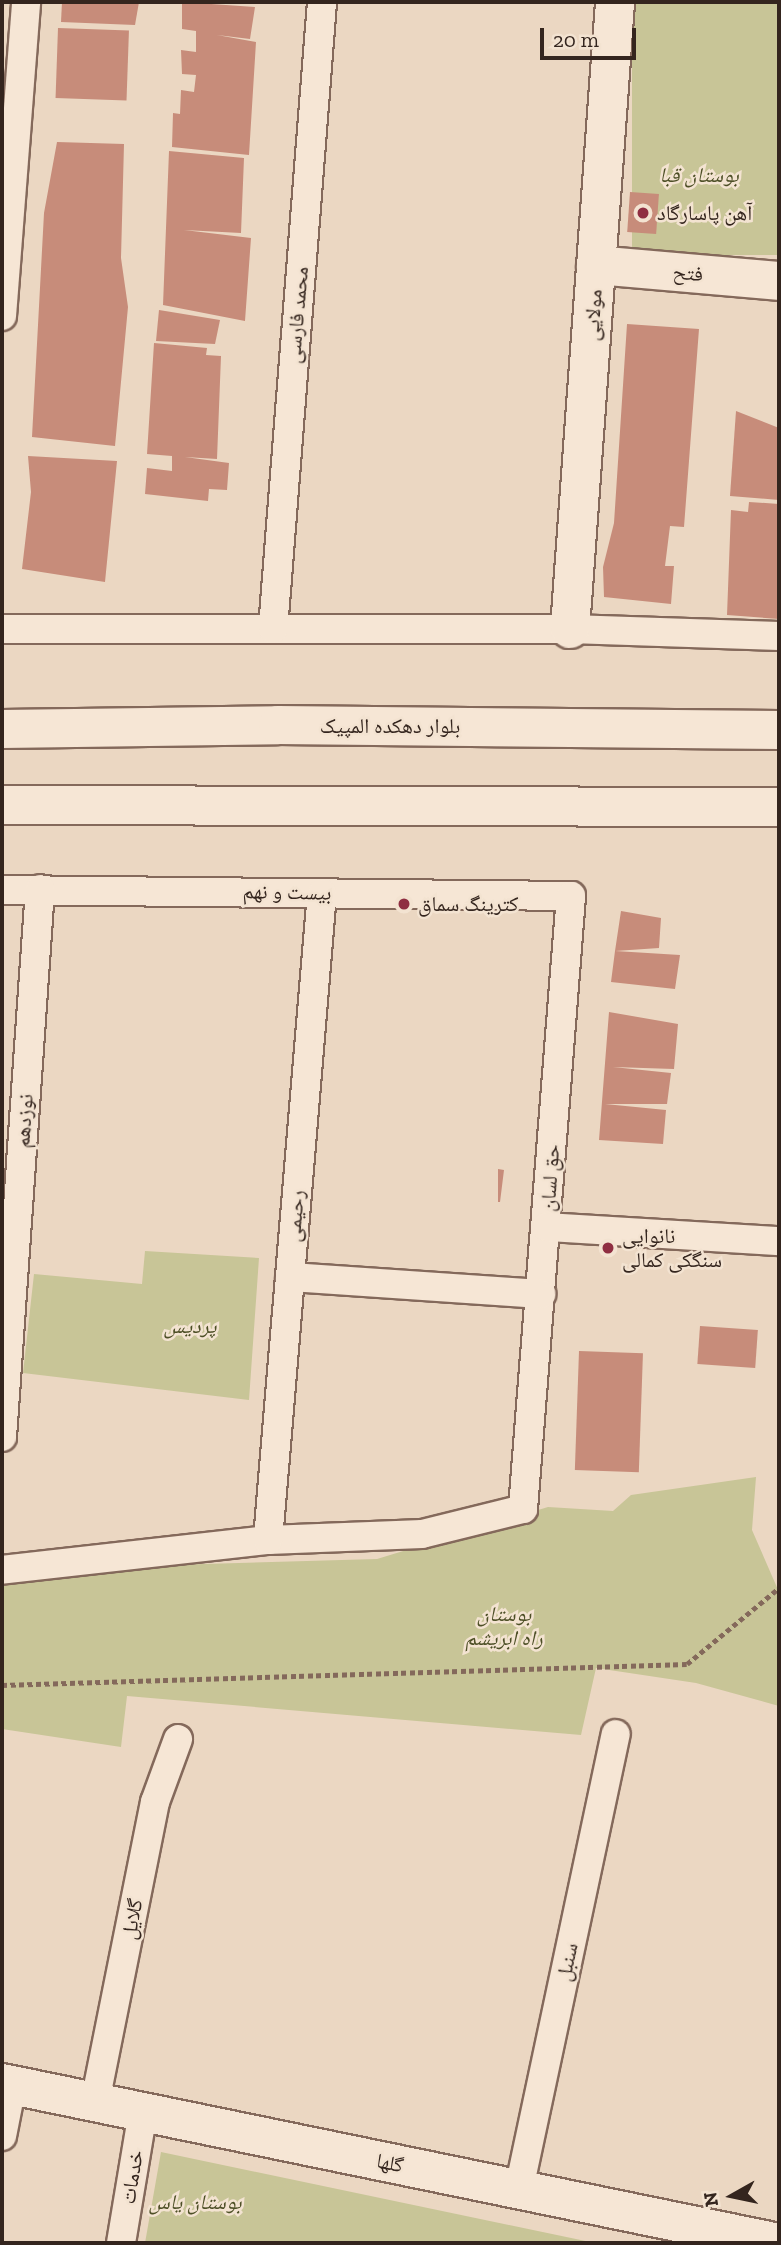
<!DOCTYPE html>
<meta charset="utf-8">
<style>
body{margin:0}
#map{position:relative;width:781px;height:2245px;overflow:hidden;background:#ebd7c2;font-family:"Zilla Slab","Noto Naskh Arabic",serif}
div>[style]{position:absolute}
.green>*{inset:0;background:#c8c597;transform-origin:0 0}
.building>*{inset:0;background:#c78c7a;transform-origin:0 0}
.path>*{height:4.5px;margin-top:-2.25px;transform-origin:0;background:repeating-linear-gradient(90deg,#84695b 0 5px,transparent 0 8.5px)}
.roads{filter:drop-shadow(2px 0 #84695b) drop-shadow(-2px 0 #84695b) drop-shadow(0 2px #84695b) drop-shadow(0 -2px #84695b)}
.street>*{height:28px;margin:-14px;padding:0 14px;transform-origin:14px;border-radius:14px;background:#f6e6d5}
.secondary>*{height:38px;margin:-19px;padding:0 19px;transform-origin:19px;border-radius:19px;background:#f6e6d5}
.dots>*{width:19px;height:19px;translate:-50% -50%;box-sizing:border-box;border:4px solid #f3e3d1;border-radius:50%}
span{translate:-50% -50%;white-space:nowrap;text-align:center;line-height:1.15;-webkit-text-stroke:5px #f3e3d1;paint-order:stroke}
.park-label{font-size:21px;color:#4d4f26;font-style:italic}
.poi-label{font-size:21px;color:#34251e}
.left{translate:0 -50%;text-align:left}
.street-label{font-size:21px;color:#34251e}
.frame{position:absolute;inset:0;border:4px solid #34251e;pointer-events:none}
.north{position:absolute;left:697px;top:2161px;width:70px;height:70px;-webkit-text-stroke:5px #f3e3d1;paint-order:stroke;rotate:261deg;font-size:19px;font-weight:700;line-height:28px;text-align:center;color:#34251e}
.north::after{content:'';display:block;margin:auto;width:24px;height:32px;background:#34251e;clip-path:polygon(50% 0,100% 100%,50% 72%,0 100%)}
.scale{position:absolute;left:540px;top:28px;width:96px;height:32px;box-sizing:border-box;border:4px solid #34251e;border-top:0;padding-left:9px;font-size:21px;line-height:24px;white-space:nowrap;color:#34251e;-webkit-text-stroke:5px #f3e3d1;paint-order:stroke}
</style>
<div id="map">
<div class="green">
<div style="left:632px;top:2px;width:147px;height:253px"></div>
<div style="clip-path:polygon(145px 1251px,259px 1258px,249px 1400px,23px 1373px,34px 1274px,142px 1284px)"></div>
<div style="clip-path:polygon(756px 1477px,752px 1530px,779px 1592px,779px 1706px,696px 1683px,596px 1668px,581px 1735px,127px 1696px,121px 1747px,2px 1729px,2px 1580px,65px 1568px,377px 1559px,548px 1507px,613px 1511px,631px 1495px)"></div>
<div style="clip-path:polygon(161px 2152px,595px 2243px,145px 2243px)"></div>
</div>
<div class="building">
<div style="clip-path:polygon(62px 2px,139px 2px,135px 25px,61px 22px)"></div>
<div style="clip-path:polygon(182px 2px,255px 7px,250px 39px,217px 35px,256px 42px,249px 155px,172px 147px,173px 113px,180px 114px,181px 90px,194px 92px,196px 75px,182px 74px,181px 50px,196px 52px,196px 31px,182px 29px)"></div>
<div style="left:58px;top:28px;width:71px;height:70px;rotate:2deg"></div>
<div style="clip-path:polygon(57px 142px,124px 144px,121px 258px,128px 307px,115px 446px,32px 437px,44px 213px)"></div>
<div style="clip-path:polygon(169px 151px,244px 158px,241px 233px,184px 230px,251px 238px,245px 321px,163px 305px)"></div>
<div style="left:630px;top:192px;width:29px;height:40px;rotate:4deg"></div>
<div style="clip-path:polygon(159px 310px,220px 320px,215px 344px,156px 341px)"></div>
<div style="clip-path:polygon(627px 324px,699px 329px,684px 527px,670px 526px,665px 566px,674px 566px,671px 604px,604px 597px,603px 567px,614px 523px)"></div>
<div style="clip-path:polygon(154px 343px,207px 348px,206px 355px,221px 356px,217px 459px,185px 457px,229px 463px,227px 490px,209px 489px,208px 501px,145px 494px,147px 468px,172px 471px,172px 456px,147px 454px)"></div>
<div style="clip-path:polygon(736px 411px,779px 428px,779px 500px,730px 496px)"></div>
<div style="clip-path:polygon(28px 456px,117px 461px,105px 582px,22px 569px,31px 492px)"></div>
<div style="clip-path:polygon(749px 502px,779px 504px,779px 619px,727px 615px,731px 510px,748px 512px)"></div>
<div style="clip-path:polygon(621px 911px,661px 918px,659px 948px,615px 951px,680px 955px,675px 989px,611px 982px,615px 951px)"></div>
<div style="clip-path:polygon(609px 1012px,678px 1024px,674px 1069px,613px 1067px,671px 1073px,667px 1104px,605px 1104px,666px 1110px,663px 1144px,599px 1140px)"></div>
<div style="clip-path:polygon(498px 1169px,504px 1170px,500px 1202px,498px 1202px)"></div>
<div style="left:700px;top:1326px;width:58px;height:38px;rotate:4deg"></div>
<div style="left:579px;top:1351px;width:64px;height:119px;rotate:2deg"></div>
</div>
<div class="path">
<div style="left:2px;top:1685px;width:685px;rotate:-1.76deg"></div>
<div style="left:687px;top:1664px;width:119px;rotate:-39.6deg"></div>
</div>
<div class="roads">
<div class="street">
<div style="left:2px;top:316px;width:315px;rotate:-85.6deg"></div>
<div style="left:2px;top:629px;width:568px"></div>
<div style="left:570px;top:629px;width:209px;rotate:1.9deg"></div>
<div style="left:273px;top:629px;width:629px;rotate:-85.53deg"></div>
<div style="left:2px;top:890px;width:569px;rotate:0.6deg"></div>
<div style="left:571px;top:896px;width:615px;rotate:94.48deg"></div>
<div style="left:523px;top:1509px;width:104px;rotate:166.1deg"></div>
<div style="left:422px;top:1534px;width:154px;rotate:177.8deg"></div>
<div style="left:268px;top:1540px;width:268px;rotate:173.6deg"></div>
<div style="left:547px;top:1227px;width:232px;rotate:3.5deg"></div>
<div style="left:290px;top:1277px;width:252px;rotate:3.9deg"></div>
<div style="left:2px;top:1437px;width:549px;rotate:-86.03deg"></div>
<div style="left:268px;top:1540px;width:649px;rotate:-85.23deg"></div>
<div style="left:95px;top:2102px;width:306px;rotate:-78.7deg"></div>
<div style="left:155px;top:1802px;width:67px;rotate:-69.9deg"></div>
<div style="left:2px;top:2136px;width:52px;rotate:-78.9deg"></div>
<div style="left:519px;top:2189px;width:465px;rotate:-78deg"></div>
<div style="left:121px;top:2243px;width:134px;rotate:-80.5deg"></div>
</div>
<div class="secondary">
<div style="left:596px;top:265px;width:184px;rotate:5deg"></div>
<div style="left:570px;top:629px;width:629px;rotate:-85.89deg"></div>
<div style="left:2px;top:729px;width:276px;rotate:-0.8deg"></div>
<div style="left:278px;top:725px;width:501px;rotate:0.57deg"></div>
<div style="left:2px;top:805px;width:777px;rotate:0.15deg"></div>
<div style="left:2px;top:2083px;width:793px;rotate:11.64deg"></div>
</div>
</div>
<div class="dots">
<div style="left:643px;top:213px;background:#8f2e41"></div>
<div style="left:404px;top:904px;background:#8f2e41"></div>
<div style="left:608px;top:1248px;background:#8f2e41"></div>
</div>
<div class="park-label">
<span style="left:699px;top:175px">بوستان قبا</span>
<span style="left:190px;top:1326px">پردیس</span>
<span style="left:504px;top:1626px">بوستان<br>راه ابریشم</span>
<span style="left:195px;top:2202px">بوستان یاس</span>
</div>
<div class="poi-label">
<span class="left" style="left:657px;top:213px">آهن پاسارگاد</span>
<span class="left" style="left:418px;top:904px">کترینگ سماق</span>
<span class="left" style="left:622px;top:1248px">نانوایی<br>سنگکی کمالی</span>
</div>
<div class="street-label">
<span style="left:688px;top:273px;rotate:5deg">فتح</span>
<span style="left:297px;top:315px;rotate:-85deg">محمد فارسی</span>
<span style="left:593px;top:315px;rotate:-86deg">مولایی</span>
<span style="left:390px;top:726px">بلوار دهکده المپیک</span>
<span style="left:287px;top:892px;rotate:1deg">بیست و نهم</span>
<span style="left:24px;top:1121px;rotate:-86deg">نوزدهم</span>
<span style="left:550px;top:1178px;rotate:-86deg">حق لسان</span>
<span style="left:295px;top:1216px;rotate:-85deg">رحیمی</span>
<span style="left:132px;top:1919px;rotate:-79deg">گلایل</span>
<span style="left:567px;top:1962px;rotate:-78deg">سنبل</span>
<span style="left:390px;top:2163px;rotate:12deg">گلها</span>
<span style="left:132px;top:2177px;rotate:-81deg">خدمات</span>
</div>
<div class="frame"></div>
<div class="north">N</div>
<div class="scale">20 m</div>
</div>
